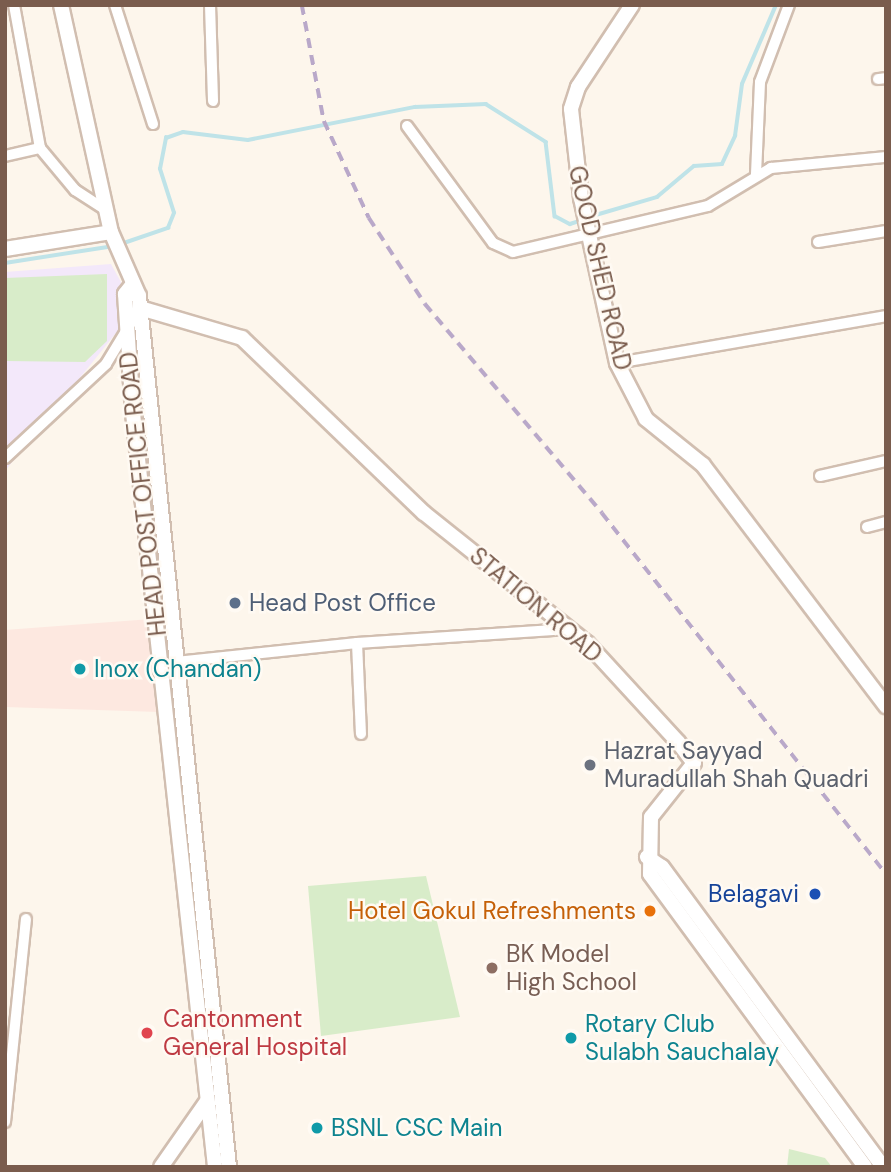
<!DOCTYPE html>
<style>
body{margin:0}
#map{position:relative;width:891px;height:1172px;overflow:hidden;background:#fdf6ec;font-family:"DM Sans",sans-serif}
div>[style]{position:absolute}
.commercial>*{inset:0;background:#fde8e0}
.education>*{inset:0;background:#f3e8fa}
.green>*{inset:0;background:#d8ecc9}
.stream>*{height:3.5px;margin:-1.75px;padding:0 1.75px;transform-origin:1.75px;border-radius:1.75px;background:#bfe3e8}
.roads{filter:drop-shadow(2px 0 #d1beb0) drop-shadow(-2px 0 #d1beb0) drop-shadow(0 2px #d1beb0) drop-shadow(0 -2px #d1beb0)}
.street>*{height:10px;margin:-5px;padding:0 5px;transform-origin:5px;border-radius:5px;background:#fff}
.secondary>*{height:14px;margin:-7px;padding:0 7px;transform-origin:7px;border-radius:7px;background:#fff}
.rail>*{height:3.5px;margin-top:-1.75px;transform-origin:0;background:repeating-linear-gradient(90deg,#b9a8c9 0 10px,transparent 0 17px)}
.dots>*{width:19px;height:19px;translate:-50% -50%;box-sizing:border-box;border:4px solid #fffaf3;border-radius:50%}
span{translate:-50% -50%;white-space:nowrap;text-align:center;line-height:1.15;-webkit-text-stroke:5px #fffaf3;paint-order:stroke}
.street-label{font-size:24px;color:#7a5c4d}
.service-label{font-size:24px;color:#4e5e75}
.left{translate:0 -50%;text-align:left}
.culture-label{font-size:24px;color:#0d838f}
.worship-label{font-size:24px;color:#5b616d}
.transit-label{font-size:24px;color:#164399}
.right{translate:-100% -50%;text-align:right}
.food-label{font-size:24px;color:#c56008}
.education-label{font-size:24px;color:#785e54}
.health-label{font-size:24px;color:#be3a42}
.frame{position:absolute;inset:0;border:7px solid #7a5c4d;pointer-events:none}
</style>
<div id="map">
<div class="commercial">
<div style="clip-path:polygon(151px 619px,159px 712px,5px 707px,5px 630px)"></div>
</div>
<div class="education">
<div style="clip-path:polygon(111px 264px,121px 282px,120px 328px,5px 471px,5px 272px)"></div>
</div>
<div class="green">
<div style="clip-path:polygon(107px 274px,107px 341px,85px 362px,5px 361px,5px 278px)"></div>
<div style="clip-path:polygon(426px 876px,460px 1017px,321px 1036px,308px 886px)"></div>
<div style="clip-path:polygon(789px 1149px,825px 1158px,832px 1167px,787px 1167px)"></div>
</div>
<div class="stream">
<div style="left:589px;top:217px;width:71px;rotate:-16.4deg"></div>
<div style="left:657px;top:197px;width:48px;rotate:-40deg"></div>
<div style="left:694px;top:166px;width:28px;rotate:-4deg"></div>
<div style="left:722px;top:164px;width:31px;rotate:-65deg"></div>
<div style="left:735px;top:136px;width:52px;rotate:-82.3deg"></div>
<div style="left:742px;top:84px;width:86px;rotate:-66.7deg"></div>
<div style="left:121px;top:244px;width:50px;rotate:-18.8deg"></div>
<div style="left:168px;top:228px;width:16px;rotate:-68deg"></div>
<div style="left:174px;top:213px;width:46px;rotate:-107.7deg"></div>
<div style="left:160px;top:169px;width:32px;rotate:-79deg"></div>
<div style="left:166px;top:138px;width:18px;rotate:-19deg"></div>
<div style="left:183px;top:132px;width:65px;rotate:7deg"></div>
<div style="left:248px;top:140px;width:170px;rotate:-11.2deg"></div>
<div style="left:415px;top:107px;width:71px;rotate:-2.4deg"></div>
<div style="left:486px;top:104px;width:71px;rotate:32.3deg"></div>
<div style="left:546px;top:142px;width:75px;rotate:83.1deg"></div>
<div style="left:555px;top:216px;width:17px;rotate:28deg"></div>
<div style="left:570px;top:224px;width:13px;rotate:-18deg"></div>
<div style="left:5px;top:263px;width:110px;rotate:-8.9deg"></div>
</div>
<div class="roads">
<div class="street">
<div style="left:115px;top:5px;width:125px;rotate:72.3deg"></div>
<div style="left:210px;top:5px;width:96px;rotate:88.2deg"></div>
<div style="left:878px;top:79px;width:8px;rotate:-7deg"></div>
<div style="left:407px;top:126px;width:145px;rotate:53.7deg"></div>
<div style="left:493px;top:243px;width:22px;rotate:24deg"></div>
<div style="left:513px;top:252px;width:200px;rotate:-13.3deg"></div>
<div style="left:708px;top:206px;width:74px;rotate:-31.1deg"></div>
<div style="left:771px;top:168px;width:116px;rotate:-5.5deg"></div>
<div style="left:40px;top:148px;width:55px;rotate:50.2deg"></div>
<div style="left:75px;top:190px;width:37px;rotate:33deg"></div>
<div style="left:5px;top:156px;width:36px;rotate:-13deg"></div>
<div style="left:40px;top:148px;width:145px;rotate:-100.3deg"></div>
<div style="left:756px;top:174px;width:92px;rotate:-87.5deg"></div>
<div style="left:760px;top:82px;width:82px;rotate:-69.4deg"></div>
<div style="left:818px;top:242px;width:69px;rotate:-9.2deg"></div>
<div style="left:617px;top:363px;width:273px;rotate:-9.9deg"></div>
<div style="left:5px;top:458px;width:138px;rotate:-42.9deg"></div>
<div style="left:106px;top:364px;width:66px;rotate:-58.7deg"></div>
<div style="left:820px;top:476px;width:68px;rotate:-12.8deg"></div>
<div style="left:867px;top:527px;width:20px;rotate:-15deg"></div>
<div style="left:357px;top:643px;width:212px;rotate:-3.8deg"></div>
<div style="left:176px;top:662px;width:182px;rotate:-6deg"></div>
<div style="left:357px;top:643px;width:91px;rotate:87.5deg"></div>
<div style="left:5px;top:1122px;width:204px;rotate:-84.1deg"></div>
</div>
<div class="secondary">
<div style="left:61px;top:5px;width:232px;rotate:77.6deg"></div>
<div style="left:111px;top:232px;width:70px;rotate:66.4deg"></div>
<div style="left:139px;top:296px;width:876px;rotate:84.1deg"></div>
<div style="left:632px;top:5px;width:98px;rotate:123.4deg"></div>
<div style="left:578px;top:87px;width:23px;rotate:108deg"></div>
<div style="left:571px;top:109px;width:90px;rotate:83.6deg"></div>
<div style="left:581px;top:198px;width:169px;rotate:77.7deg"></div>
<div style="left:617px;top:363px;width:63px;rotate:62.6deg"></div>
<div style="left:646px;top:419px;width:73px;rotate:38.9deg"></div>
<div style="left:703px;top:465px;width:303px;rotate:52.8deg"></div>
<div style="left:5px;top:249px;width:107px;rotate:-9.1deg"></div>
<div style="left:133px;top:284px;width:13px;rotate:129deg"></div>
<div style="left:125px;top:294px;width:119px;rotate:86.2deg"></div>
<div style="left:133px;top:413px;width:758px;rotate:83.79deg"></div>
<div style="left:140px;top:308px;width:106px;rotate:16.4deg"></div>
<div style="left:242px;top:338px;width:252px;rotate:43.9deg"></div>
<div style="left:424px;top:513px;width:208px;rotate:38.6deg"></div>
<div style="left:587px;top:643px;width:134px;rotate:47.4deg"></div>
<div style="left:678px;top:742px;width:26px;rotate:53deg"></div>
<div style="left:694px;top:763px;width:69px;rotate:128.5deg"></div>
<div style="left:651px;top:817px;width:57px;rotate:91deg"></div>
<div style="left:650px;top:874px;width:363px;rotate:53.7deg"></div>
<div style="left:647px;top:857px;width:18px;rotate:34deg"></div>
<div style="left:662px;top:867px;width:373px;rotate:53.6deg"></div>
<div style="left:161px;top:1167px;width:80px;rotate:-55.1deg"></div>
</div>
</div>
<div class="rail">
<div style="left:302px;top:5px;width:118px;rotate:79.3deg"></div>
<div style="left:324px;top:121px;width:107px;rotate:65.1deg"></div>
<div style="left:369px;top:218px;width:103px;rotate:56.9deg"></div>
<div style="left:425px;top:304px;width:274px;rotate:49.7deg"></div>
<div style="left:602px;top:513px;width:459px;rotate:51.8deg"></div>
</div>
<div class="dots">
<div style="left:235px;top:603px;background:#5c6f8a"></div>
<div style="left:80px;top:669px;background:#0f9aa8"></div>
<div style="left:590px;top:765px;background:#6b7280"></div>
<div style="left:815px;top:894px;background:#1a4fb4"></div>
<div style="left:650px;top:911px;background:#e8710a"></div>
<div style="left:492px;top:968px;background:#8d6e63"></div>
<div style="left:147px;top:1033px;background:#e0444e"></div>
<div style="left:571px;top:1038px;background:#0f9aa8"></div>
<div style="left:317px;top:1128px;background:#0f9aa8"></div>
</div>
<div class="street-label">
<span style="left:600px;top:268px;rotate:77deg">GOOD SHED ROAD</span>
<span style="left:143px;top:494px;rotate:-96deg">HEAD POST OFFICE ROAD</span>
<span style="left:536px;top:605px;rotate:40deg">STATION ROAD</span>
</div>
<div class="service-label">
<span class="left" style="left:249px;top:603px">Head Post Office</span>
</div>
<div class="culture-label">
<span class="left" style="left:94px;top:669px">Inox (Chandan)</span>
<span class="left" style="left:585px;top:1038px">Rotary Club<br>Sulabh Sauchalay</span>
<span class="left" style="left:331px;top:1128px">BSNL CSC Main</span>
</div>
<div class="worship-label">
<span class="left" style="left:604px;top:765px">Hazrat Sayyad<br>Muradullah Shah Quadri</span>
</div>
<div class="transit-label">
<span class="right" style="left:799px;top:894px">Belagavi</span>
</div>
<div class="food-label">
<span class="right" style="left:636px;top:911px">Hotel Gokul Refreshments</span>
</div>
<div class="education-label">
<span class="left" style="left:506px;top:968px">BK Model<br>High School</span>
</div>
<div class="health-label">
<span class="left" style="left:163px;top:1033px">Cantonment<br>General Hospital</span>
</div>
<div class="frame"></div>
</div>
